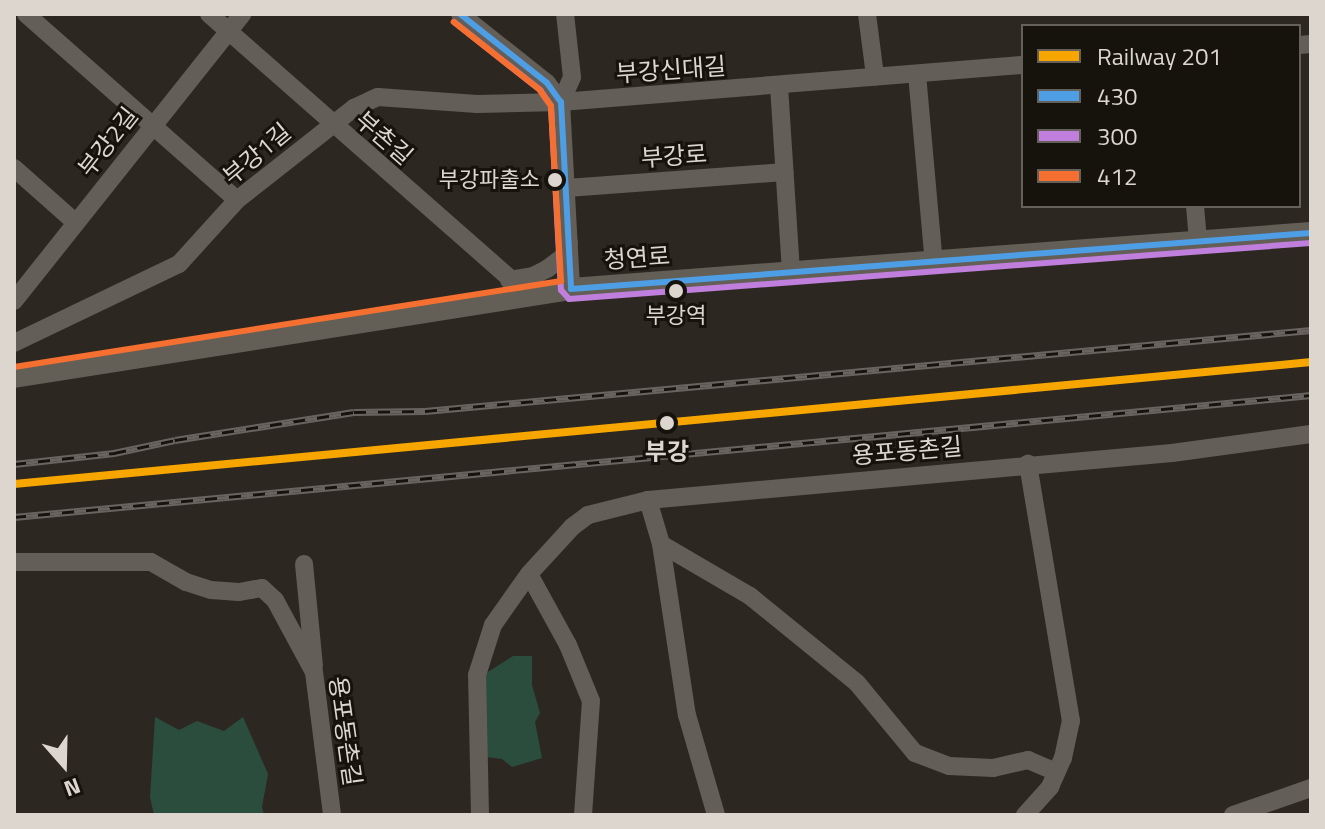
<!DOCTYPE html>
<meta charset="utf-8">
<style>
body{margin:0}
#map{position:relative;width:1325px;height:829px;overflow:hidden;background:#2c2821;font-family:"Titillium Web","Noto Sans KR",sans-serif}
div>[style]{position:absolute}
.green>*{inset:0;background:#2b4d3e}
.minor>*{height:18px;margin:-9px;padding:0 9px;transform-origin:9px;border-radius:9px;background:#635e57}
.major>*{height:22px;margin:-11px;padding:0 11px;transform-origin:11px;border-radius:11px;background:#635e56}
.rail>*{height:7px;margin-top:-3.5px;transform-origin:0;background:repeating-linear-gradient(90deg,#16130d 0 12px,#69645f 0 24px);box-sizing:border-box;border-block:2px solid #69645f}
.bus-1>*{height:6px;margin:-3px;padding:0 3px;transform-origin:3px;border-radius:3px;background:#4d9ee5}
.bus-2>*{height:6px;margin:-3px;padding:0 3px;transform-origin:3px;border-radius:3px;background:#c07fdc}
.bus-3>*{height:6px;margin:-3px;padding:0 3px;transform-origin:3px;border-radius:3px;background:#f46f30}
.rail-1>*{height:8px;margin:-4px;padding:0 4px;transform-origin:4px;border-radius:4px;background:#f7a600}
.dots>*{width:22px;height:22px;translate:-50% -50%;box-sizing:border-box;border:4px solid #16130d;border-radius:50%}
span{translate:-50% -50%;white-space:nowrap;text-align:center;line-height:1.15;-webkit-text-stroke:6px #16130d;paint-order:stroke}
.bus-label{font-size:22px;color:#dcd6ce}
.right{translate:-100% -50%;text-align:right}
.street-label{font-size:24px;color:#dcd6ce}
.stop-label{font-size:24px;color:#dcd6ce;font-weight:700}
.frame{position:absolute;inset:0;border:16px solid #dcd6ce;pointer-events:none}
.legend{position:absolute;left:1021px;top:24px;width:280px;height:184px;box-sizing:border-box;background:#16130d;border:2px solid #65615a;margin:0;padding:10px 14px;list-style:none;font-size:24px;color:#dcd6ce}
.legend li{display:flex;align-items:center;gap:16px;height:40px}
.legend b{width:40px;border:2px solid #65615a}
.north{position:absolute;left:24px;top:725px;width:80px;height:80px;-webkit-text-stroke:6px #16130d;paint-order:stroke;rotate:160deg;font-size:22px;font-weight:700;line-height:32px;text-align:center;color:#dcd6ce}
.north::after{content:'';display:block;margin:auto;width:28px;height:36px;background:#dcd6ce;clip-path:polygon(50% 0,100% 100%,50% 72%,0 100%)}
</style>
<div id="map">
<div class="green">
<div style="clip-path:polygon(513px 656px,532px 656px,532px 685px,540px 713px,535px 722px,542px 758px,512px 767px,502px 759px,487px 757px,480px 677px)"></div>
<div style="clip-path:polygon(155px 717px,179px 730px,197px 721px,224px 731px,243px 717px,268px 774px,262px 807px,264px 815px,154px 815px,150px 797px)"></div>
</div>
<div class="minor">
<div style="left:26px;top:14px;width:281px;rotate:41.4deg"></div>
<div style="left:209px;top:14px;width:427px;rotate:41.3deg"></div>
<div style="left:460px;top:14px;width:111px;rotate:38.4deg"></div>
<div style="left:547px;top:83px;width:24px;rotate:54deg"></div>
<div style="left:561px;top:102px;width:187px;rotate:86.9deg"></div>
<div style="left:867px;top:14px;width:63px;rotate:82.6deg"></div>
<div style="left:1299px;top:45px;width:12px;rotate:-5deg"></div>
<div style="left:917px;top:74px;width:190px;rotate:84.9deg"></div>
<div style="left:779px;top:86px;width:187px;rotate:86.3deg"></div>
<div style="left:561px;top:102px;width:27px;rotate:-66deg"></div>
<div style="left:572px;top:77px;width:63px;rotate:-96.3deg"></div>
<div style="left:14px;top:168px;width:81px;rotate:41.5deg"></div>
<div style="left:567px;top:188px;width:218px;rotate:-4.2deg"></div>
<div style="left:1195px;top:206px;width:36px;rotate:85deg"></div>
<div style="left:509px;top:280px;width:24px;rotate:-9deg"></div>
<div style="left:533px;top:276px;width:16px;rotate:-27deg"></div>
<div style="left:547px;top:269px;width:20px;rotate:-37deg"></div>
<div style="left:563px;top:257px;width:15px;rotate:-67deg"></div>
<div style="left:14px;top:301px;width:367px;rotate:-51.5deg"></div>
<div style="left:14px;top:343px;width:183px;rotate:-25.6deg"></div>
<div style="left:179px;top:264px;width:86px;rotate:-47.8deg"></div>
<div style="left:237px;top:200px;width:149px;rotate:-38.2deg"></div>
<div style="left:354px;top:108px;width:26px;rotate:-25deg"></div>
<div style="left:378px;top:97px;width:99px;rotate:4deg"></div>
<div style="left:477px;top:104px;width:84px;rotate:-1.4deg"></div>
<div style="left:561px;top:102px;width:463px;rotate:-4.6deg"></div>
<div style="left:648px;top:500px;width:46px;rotate:73.5deg"></div>
<div style="left:661px;top:544px;width:103px;rotate:30.3deg"></div>
<div style="left:750px;top:596px;width:138px;rotate:39.1deg"></div>
<div style="left:857px;top:683px;width:91px;rotate:50.4deg"></div>
<div style="left:915px;top:753px;width:36px;rotate:21deg"></div>
<div style="left:949px;top:766px;width:44px;rotate:2.6deg"></div>
<div style="left:993px;top:768px;width:36px;rotate:-13deg"></div>
<div style="left:1028px;top:760px;width:30px;rotate:23deg"></div>
<div style="left:661px;top:544px;width:173px;rotate:81.4deg"></div>
<div style="left:687px;top:715px;width:104px;rotate:73.8deg"></div>
<div style="left:14px;top:562px;width:137px"></div>
<div style="left:151px;top:562px;width:40px;rotate:29.7deg"></div>
<div style="left:186px;top:582px;width:26px;rotate:18deg"></div>
<div style="left:211px;top:590px;width:28px;rotate:4deg"></div>
<div style="left:239px;top:592px;width:23px;rotate:-10deg"></div>
<div style="left:262px;top:588px;width:18px;rotate:43deg"></div>
<div style="left:275px;top:600px;width:82px;rotate:61.6deg"></div>
<div style="left:314px;top:672px;width:144px;rotate:82.8deg"></div>
<div style="left:304px;top:564px;width:102px;rotate:84.4deg"></div>
<div style="left:480px;top:815px;width:140px;rotate:-91.2deg"></div>
<div style="left:477px;top:675px;width:52px;rotate:-72.3deg"></div>
<div style="left:493px;top:625px;width:62px;rotate:-54.8deg"></div>
<div style="left:583px;top:815px;width:114px;rotate:-86deg"></div>
<div style="left:591px;top:701px;width:61px;rotate:-112.3deg"></div>
<div style="left:568px;top:645px;width:81px;rotate:-118.8deg"></div>
<div style="left:529px;top:574px;width:64px;rotate:-47.5deg"></div>
<div style="left:572px;top:527px;width:20px;rotate:-37deg"></div>
<div style="left:588px;top:515px;width:62px;rotate:-14deg"></div>
<div style="left:648px;top:500px;width:526px;rotate:-5.13deg"></div>
<div style="left:1172px;top:453px;width:140px;rotate:-7.8deg"></div>
<div style="left:1025px;top:815px;width:38px;rotate:-48deg"></div>
<div style="left:1050px;top:787px;width:32px;rotate:-66deg"></div>
<div style="left:1063px;top:758px;width:38px;rotate:-78deg"></div>
<div style="left:1071px;top:721px;width:261px;rotate:-99.5deg"></div>
<div style="left:1233px;top:815px;width:83px;rotate:-19.1deg"></div>
</div>
<div class="major">
<div style="left:14px;top:377px;width:564px;rotate:-8.98deg"></div>
<div style="left:571px;top:289px;width:742px;rotate:-4.33deg"></div>
</div>
<div class="rail">
<div style="left:14px;top:464px;width:101px;rotate:-6.3deg"></div>
<div style="left:114px;top:453px;width:62px;rotate:-12deg"></div>
<div style="left:175px;top:440px;width:181px;rotate:-8.9deg"></div>
<div style="left:354px;top:412px;width:71px;rotate:-0.8deg"></div>
<div style="left:425px;top:411px;width:890px;rotate:-5.22deg"></div>
<div style="left:14px;top:517px;width:1303px;rotate:-5.37deg"></div>
</div>
<div class="bus-1">
<div style="left:460px;top:14px;width:111px;rotate:38.4deg"></div>
<div style="left:547px;top:83px;width:24px;rotate:54deg"></div>
<div style="left:561px;top:102px;width:187px;rotate:86.9deg"></div>
<div style="left:571px;top:289px;width:742px;rotate:-4.33deg"></div>
</div>
<div class="bus-2">
<div style="left:454px;top:22px;width:110px;rotate:38.3deg"></div>
<div style="left:540px;top:90px;width:19px;rotate:55deg"></div>
<div style="left:551px;top:106px;width:184px;rotate:86.9deg"></div>
<div style="left:561px;top:290px;width:12px;rotate:48deg"></div>
<div style="left:569px;top:299px;width:744px;rotate:-4.32deg"></div>
</div>
<div class="bus-3">
<div style="left:14px;top:367px;width:554px;rotate:-8.93deg"></div>
<div style="left:561px;top:281px;width:175px;rotate:-93.3deg"></div>
<div style="left:551px;top:106px;width:19px;rotate:-125deg"></div>
<div style="left:540px;top:90px;width:110px;rotate:-141.7deg"></div>
</div>
<div class="rail-1">
<div style="left:14px;top:484px;width:1303px;rotate:-5.37deg"></div>
</div>
<div class="dots">
<div style="left:555px;top:180px;background:#dcd6ce"></div>
<div style="left:676px;top:291px;background:#dcd6ce"></div>
<div style="left:667px;top:423px;background:#dcd6ce"></div>
</div>
<div class="bus-label">
<span class="right" style="left:540px;top:180px">부강파출소</span>
<span style="left:676px;top:316px">부강역</span>
</div>
<div class="street-label">
<span style="left:671px;top:70px;rotate:-4deg">부강신대길</span>
<span style="left:384px;top:138px;rotate:41deg">부촌길</span>
<span style="left:108px;top:142px;rotate:-52deg">부강2길</span>
<span style="left:257px;top:154px;rotate:-40deg">부강1길</span>
<span style="left:674px;top:156px;rotate:-4deg">부강로</span>
<span style="left:637px;top:258px;rotate:-4deg">청연로</span>
<span style="left:907px;top:451px;rotate:-5deg">용포동촌길</span>
<span style="left:345px;top:731px;rotate:82deg">용포동촌길</span>
</div>
<div class="stop-label">
<span style="left:667px;top:452px">부강</span>
</div>
<div class="frame"></div>
<ul class="legend">
<li><b style="height:10px;background:#f7a600"></b>Railway 201</li>
<li><b style="height:10px;background:#4d9ee5"></b>430</li>
<li><b style="height:10px;background:#c07fdc"></b>300</li>
<li><b style="height:10px;background:#f46f30"></b>412</li>
</ul>
<div class="north">N</div>
</div>
